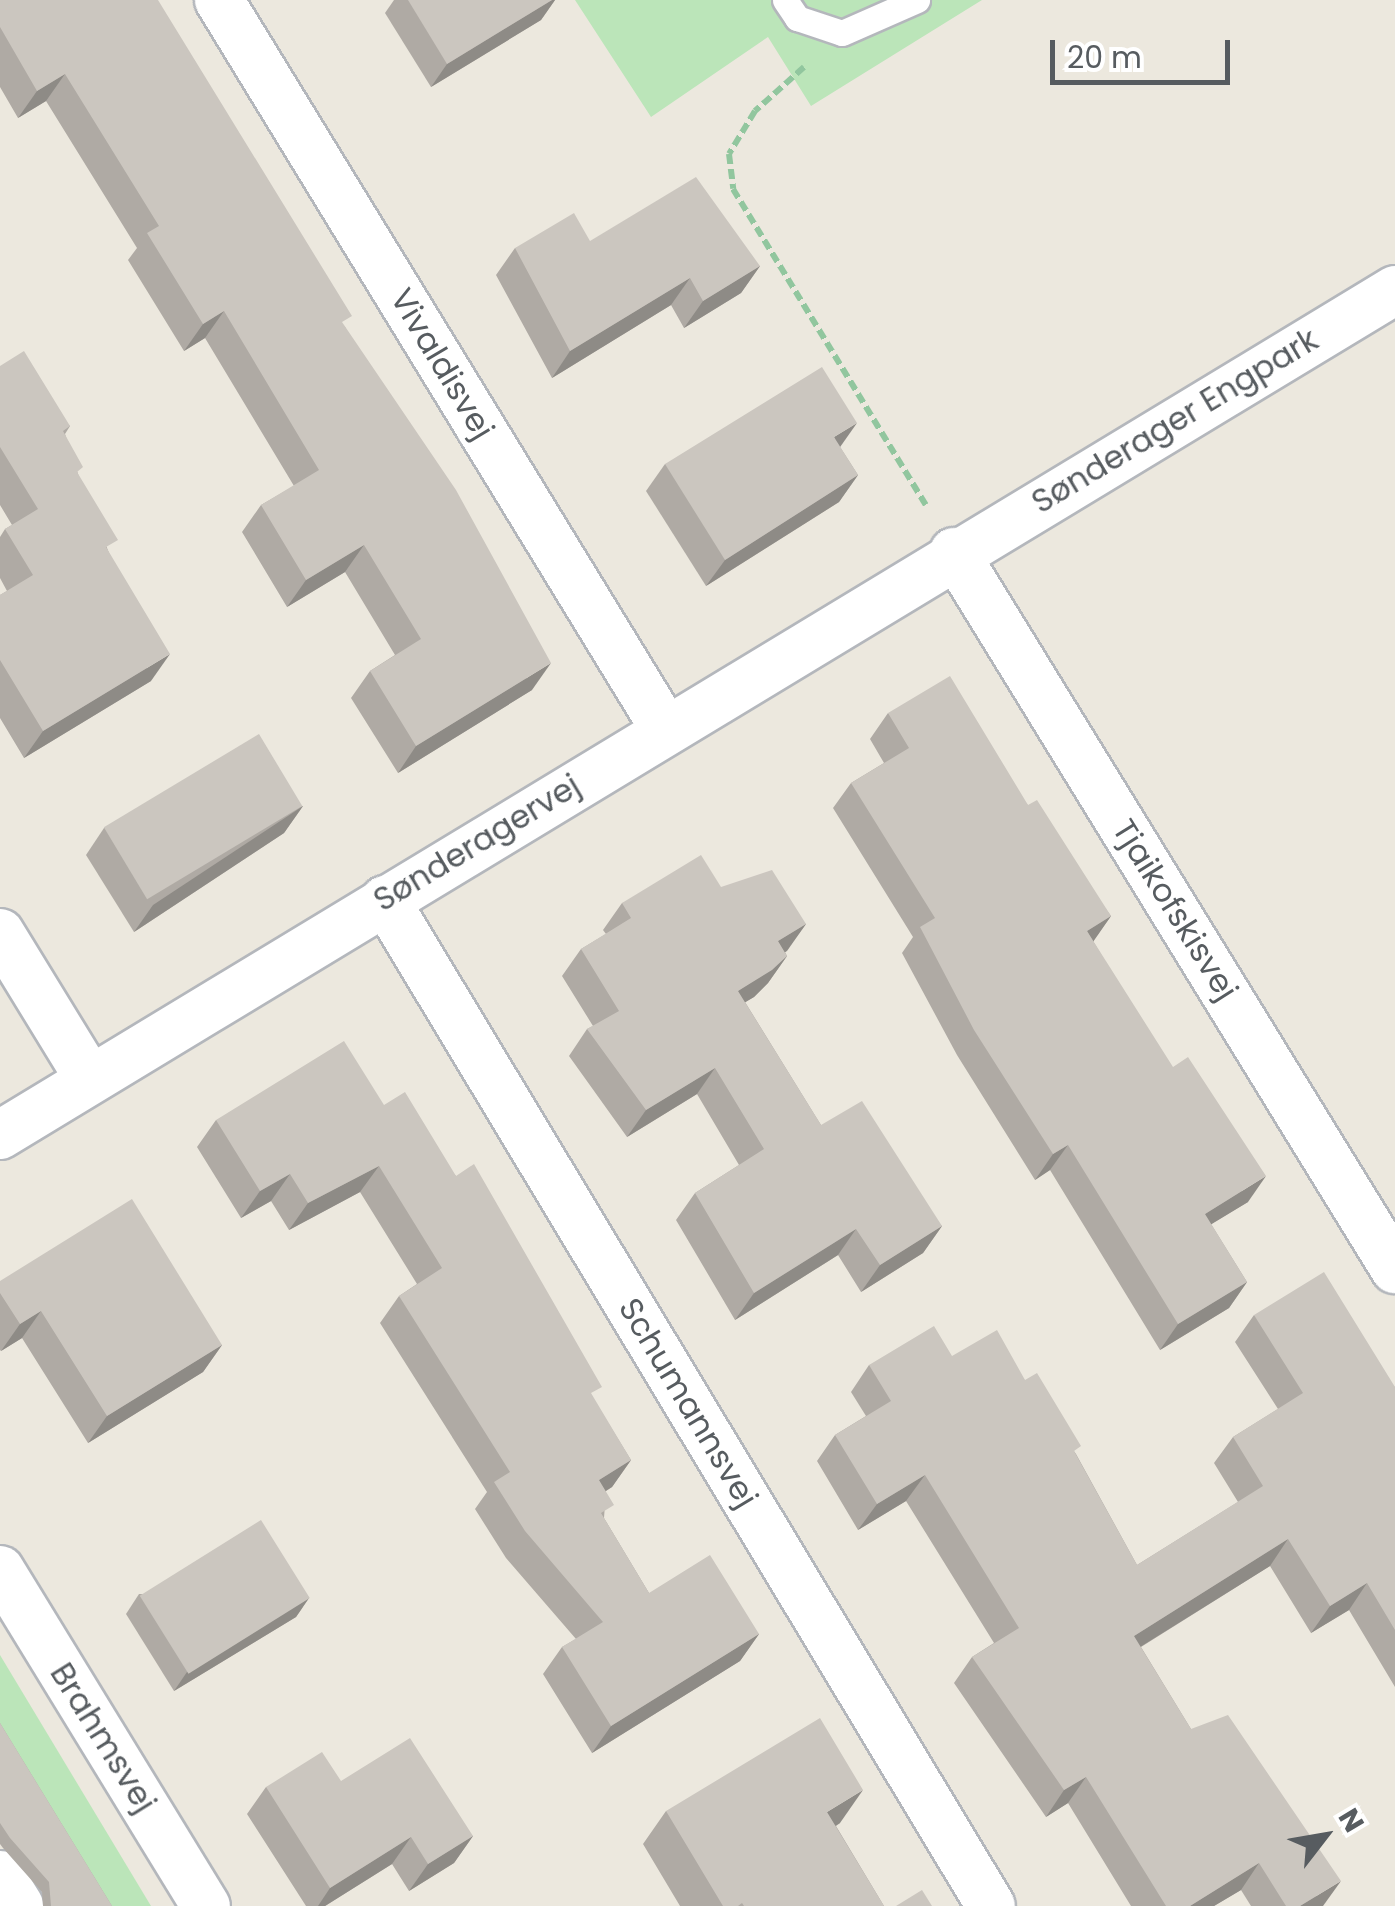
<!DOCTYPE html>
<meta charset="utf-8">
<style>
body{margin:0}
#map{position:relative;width:1395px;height:1906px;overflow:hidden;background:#ece8de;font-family:Poppins,sans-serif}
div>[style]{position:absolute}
.green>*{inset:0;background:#bbe5b9}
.path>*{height:6px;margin-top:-3px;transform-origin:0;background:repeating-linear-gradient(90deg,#91c69e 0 10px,transparent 0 15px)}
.roads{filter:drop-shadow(2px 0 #b4b7bc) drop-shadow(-2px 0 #b4b7bc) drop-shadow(0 2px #b4b7bc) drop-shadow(0 -2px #b4b7bc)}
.lane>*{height:25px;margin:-12.5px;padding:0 12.5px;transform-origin:12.5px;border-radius:12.5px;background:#fff}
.street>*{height:48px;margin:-24px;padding:0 24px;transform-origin:24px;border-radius:24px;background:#fff}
.wall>*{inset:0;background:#afaaa4}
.shaded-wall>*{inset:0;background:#8e8b86}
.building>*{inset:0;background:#cbc6bf;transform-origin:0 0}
span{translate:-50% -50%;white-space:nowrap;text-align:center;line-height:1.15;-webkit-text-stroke:10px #fff;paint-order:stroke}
.street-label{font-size:32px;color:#575c60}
.north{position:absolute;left:1275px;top:1786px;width:100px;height:100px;-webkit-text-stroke:8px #fff;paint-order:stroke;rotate:59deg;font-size:28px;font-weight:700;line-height:40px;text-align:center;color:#575c60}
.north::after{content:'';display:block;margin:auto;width:35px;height:45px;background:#575c60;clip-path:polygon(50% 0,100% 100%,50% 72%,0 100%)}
.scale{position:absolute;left:1050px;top:40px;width:180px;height:45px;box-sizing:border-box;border:5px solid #575c60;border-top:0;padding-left:12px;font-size:30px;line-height:35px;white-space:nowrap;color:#575c60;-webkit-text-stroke:8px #fff;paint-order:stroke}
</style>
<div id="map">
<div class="green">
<div style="clip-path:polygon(575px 0,982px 0,811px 106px,768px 37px,651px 117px)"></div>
<div style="clip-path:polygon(0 1655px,151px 1906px,97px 1906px,0 1743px)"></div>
</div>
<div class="path">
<div style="left:804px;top:67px;width:66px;rotate:138.1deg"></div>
<div style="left:755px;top:111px;width:50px;rotate:121.2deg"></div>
<div style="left:729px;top:154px;width:35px;rotate:83deg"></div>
<div style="left:733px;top:189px;width:370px;rotate:58.6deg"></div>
</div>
<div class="roads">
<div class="lane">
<div style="left:785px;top:0;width:22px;rotate:56deg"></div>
<div style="left:797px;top:18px;width:47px;rotate:18.4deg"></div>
<div style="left:842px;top:33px;width:82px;rotate:-23.7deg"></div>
</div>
<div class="street">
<div style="left:219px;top:0;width:855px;rotate:58.54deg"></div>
<div style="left:954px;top:552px;width:842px;rotate:58.41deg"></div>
<div style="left:385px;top:900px;width:1174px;rotate:58.94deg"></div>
<div style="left:0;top:933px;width:172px;rotate:58.5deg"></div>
<div style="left:0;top:1135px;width:1631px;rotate:-31.2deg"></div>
<div style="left:0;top:1570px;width:394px;rotate:58.5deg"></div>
<div style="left:0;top:1875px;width:36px;rotate:58deg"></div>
</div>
</div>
<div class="wall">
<div style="clip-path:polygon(0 0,345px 327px,532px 690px,398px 773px,351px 698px,370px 671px,395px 655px,345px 572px,287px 607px,242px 532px,261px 505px,294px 486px,205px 338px,184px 351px,128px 260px,137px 248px,46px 101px,18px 118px,0 87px)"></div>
<div style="clip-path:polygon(394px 0,555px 0,541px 20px,431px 87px,385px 13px)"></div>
<div style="clip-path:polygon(590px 241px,760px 266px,741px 293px,684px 328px,671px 305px,552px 378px,496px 275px,515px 248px)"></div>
<div style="clip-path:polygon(0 366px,70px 426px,65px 434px,78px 474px,109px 553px,151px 681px,24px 758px,0 718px,0 595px,7px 591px,0 578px,0 537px,5px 529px,12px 525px,0 505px)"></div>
<div style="clip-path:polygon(840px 447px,858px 475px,839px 502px,706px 586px,646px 491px,665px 464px)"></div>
<div style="clip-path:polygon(888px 713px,1028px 805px,1111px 916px,1093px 941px,1248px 1202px,1211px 1224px,1247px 1282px,1229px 1308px,1160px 1350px,1050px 1170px,1035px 1180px,957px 1055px,902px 953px,913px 937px,833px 808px,851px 783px,884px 763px,870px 739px)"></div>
<div style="clip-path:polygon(303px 806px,284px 833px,134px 932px,86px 855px,104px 828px)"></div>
<div style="clip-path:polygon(721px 887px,806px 924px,785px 952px,787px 956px,768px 983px,754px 997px,745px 1002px,821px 1125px,942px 1226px,923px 1253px,861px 1292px,838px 1255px,735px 1320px,676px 1220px,695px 1193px,739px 1165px,697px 1094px,627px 1137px,569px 1056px,587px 1029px,593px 1026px,562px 976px,581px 949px,606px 934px,603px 930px,622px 903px)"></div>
<div style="clip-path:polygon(384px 1105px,456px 1176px,631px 1460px,612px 1487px,606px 1491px,604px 1518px,649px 1593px,759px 1634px,740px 1661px,592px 1753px,543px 1674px,562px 1647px,576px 1639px,506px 1558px,475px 1509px,487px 1492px,380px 1323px,399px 1296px,417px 1284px,360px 1192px,289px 1230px,271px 1201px,241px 1218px,197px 1147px,216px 1120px)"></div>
<div style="clip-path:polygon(0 1281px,222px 1345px,203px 1372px,88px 1443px,22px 1338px,1px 1351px,0 1350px)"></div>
<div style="clip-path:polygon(1254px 1315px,1395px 1387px,1395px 1687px,1349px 1610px,1311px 1633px,1270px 1566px,1141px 1647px,1191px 1729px,1323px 1906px,1251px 1906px,1241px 1890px,1214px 1906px,1131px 1906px,1068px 1803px,1046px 1817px,954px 1683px,972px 1657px,994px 1643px,906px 1501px,858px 1530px,817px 1461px,835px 1435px,866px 1416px,851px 1392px,869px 1365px,952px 1356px,1025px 1380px,1076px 1454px,1137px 1565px,1238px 1502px,1214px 1463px,1233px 1437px,1278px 1409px,1235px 1342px)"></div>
<div style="clip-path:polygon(139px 1594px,309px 1598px,296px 1617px,174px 1691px,126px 1614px)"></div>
<div style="clip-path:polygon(0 1723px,112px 1906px,43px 1906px,42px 1892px,3px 1848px,0 1844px)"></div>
<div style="clip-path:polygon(341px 1781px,473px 1836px,454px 1863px,409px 1891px,392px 1864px,325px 1906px,306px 1906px,247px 1814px,266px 1787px)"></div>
<div style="clip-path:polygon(666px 1811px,840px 1823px,836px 1826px,884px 1906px,680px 1906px,643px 1844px)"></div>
</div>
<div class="shaded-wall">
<div style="clip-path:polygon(552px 0,555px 0,541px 20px,431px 87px,447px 64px)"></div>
<div style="clip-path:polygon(65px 74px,46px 101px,18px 118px,37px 91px)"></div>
<div style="clip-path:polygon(760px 266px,741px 293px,684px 328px,703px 301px)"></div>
<div style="clip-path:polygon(690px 278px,671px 305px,552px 378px,570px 351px)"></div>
<div style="clip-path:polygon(224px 311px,205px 338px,184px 351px,203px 324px)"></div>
<div style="clip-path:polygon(857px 423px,838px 450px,834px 437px)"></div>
<div style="clip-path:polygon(858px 475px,839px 502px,706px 586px,725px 560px)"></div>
<div style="clip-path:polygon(364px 545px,345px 572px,287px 607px,306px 580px)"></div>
<div style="clip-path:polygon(170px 654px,151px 681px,24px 758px,43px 731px)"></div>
<div style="clip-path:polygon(551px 663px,532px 690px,398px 773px,416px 746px)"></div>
<div style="clip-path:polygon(303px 806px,284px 833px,134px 932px,153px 905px)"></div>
<div style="clip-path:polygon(1111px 916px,1093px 942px,1087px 931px)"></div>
<div style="clip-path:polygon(806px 924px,787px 951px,759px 968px,778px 941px)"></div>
<div style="clip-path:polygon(787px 956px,768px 983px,754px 997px,719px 1018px,738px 991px)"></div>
<div style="clip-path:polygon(715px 1068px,697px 1094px,627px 1137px,646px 1110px)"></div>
<div style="clip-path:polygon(1068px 1145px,1050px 1170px,1035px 1180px,1053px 1154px)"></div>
<div style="clip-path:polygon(379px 1166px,360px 1192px,289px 1230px,308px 1203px)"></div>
<div style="clip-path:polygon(290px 1174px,271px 1201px,241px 1218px,260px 1191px)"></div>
<div style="clip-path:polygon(1266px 1176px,1248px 1202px,1187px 1239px,1205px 1214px)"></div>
<div style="clip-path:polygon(942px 1226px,923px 1253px,861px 1292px,880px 1265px)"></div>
<div style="clip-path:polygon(856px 1229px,838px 1255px,735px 1320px,754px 1293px)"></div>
<div style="clip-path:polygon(1247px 1282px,1229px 1308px,1160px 1350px,1178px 1324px)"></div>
<div style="clip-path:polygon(41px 1311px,22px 1338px,1px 1351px,20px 1324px)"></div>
<div style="clip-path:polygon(222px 1345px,203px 1372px,88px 1443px,107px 1416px)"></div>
<div style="clip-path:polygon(631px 1460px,612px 1487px,580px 1507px,599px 1480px)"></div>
<div style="clip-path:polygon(925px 1475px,906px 1501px,858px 1530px,877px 1504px)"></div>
<div style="clip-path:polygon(1288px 1539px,1270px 1566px,1116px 1662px,1134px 1636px)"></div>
<div style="clip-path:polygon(1367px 1583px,1349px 1610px,1311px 1633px,1330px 1606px)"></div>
<div style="clip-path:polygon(309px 1598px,296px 1617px,174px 1691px,187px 1672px)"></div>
<div style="clip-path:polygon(759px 1634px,740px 1661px,592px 1753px,611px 1726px)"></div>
<div style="clip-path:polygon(1086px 1777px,1068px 1803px,1046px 1817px,1064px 1790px)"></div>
<div style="clip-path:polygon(863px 1790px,840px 1823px,804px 1845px,827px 1812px)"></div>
<div style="clip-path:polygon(473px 1836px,454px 1863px,409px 1891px,428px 1864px)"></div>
<div style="clip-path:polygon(411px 1837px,392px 1864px,325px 1906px,318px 1906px,330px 1888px)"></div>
<div style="clip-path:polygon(1259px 1863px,1241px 1890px,1214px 1906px,1190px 1906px)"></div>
<div style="clip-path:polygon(1341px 1881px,1323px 1906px,1300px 1906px)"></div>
</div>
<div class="building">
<div style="clip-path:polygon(0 0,158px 0,352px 316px,342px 322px,456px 490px,551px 663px,416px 746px,370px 671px,421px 639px,364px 545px,306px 580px,261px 505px,319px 470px,224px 311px,203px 324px,147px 233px,159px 226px,65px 74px,37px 91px,0 27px)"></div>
<div style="clip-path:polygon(408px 0,552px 0,447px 64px)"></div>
<div style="clip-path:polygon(696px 177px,760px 266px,703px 301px,690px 278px,570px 351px,515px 248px,574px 213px,590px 241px)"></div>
<div style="clip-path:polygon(24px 351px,70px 426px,63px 431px,83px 467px,77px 472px,118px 540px,106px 547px,170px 654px,43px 731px,0 660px,0 595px,33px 575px,5px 529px,38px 509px,0 447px,0 366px)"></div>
<div style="clip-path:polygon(822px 367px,857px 423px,834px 437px,858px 475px,725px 560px,665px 464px)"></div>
<div style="clip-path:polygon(950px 676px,1028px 805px,1037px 800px,1111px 916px,1087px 931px,1173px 1067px,1188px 1057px,1266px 1176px,1205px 1214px,1247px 1282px,1178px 1324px,1068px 1145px,1053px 1154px,974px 1030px,920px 927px,935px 918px,851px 783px,909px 748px,888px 713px)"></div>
<div style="left:259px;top:734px;width:84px;height:181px;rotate:59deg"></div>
<div style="clip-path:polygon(701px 855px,721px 887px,772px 870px,806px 924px,778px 941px,787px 956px,772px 970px,738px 991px,821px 1125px,862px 1101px,942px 1226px,880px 1265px,856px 1229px,754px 1293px,695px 1193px,764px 1149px,715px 1068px,646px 1110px,587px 1029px,619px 1011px,581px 949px,631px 918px,622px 903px)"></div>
<div style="clip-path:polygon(344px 1041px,384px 1105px,405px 1092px,456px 1176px,474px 1164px,602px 1387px,591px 1393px,631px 1460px,599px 1480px,614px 1505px,601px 1513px,649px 1593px,710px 1555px,759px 1634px,611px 1726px,562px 1647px,603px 1622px,525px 1531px,494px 1482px,510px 1472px,399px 1296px,442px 1268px,379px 1166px,308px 1203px,290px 1174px,260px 1191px,216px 1120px)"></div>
<div style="clip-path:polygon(132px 1199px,222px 1345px,107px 1416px,41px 1311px,20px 1324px,0 1293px,0 1281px)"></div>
<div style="clip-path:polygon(1324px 1272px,1395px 1387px,1395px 1630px,1367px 1583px,1330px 1606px,1288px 1539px,1134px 1636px,1191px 1729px,1228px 1715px,1341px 1881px,1300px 1906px,1286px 1906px,1259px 1863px,1190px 1906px,1166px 1906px,1086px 1777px,1064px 1790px,972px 1657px,1019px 1628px,925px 1475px,877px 1504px,835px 1435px,891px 1401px,869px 1365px,934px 1326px,952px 1356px,997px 1330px,1025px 1380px,1037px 1373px,1081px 1446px,1074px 1451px,1137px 1565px,1263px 1486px,1233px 1437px,1303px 1393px,1254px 1315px)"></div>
<div style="left:261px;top:1520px;width:92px;height:143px;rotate:58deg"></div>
<div style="clip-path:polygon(820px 1718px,863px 1790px,827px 1812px,884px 1906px,744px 1906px,742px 1903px,738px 1906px,723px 1906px,666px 1811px)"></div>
<div style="clip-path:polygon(0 1723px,112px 1906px,51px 1906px,49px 1882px,10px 1838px,0 1823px)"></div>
<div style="clip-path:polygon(410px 1738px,473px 1836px,428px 1864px,411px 1837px,330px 1888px,266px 1787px,322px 1752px,341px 1781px)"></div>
<div style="clip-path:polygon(922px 1890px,932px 1906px,896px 1906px)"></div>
</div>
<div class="street-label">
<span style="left:442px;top:364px;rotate:59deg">Vivaldisvej</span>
<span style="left:1175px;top:421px;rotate:-31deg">Sønderager Engpark</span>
<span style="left:477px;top:843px;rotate:-31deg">Sønderagervej</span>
<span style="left:1175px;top:910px;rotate:58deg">Tjaikofskisvej</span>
<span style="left:688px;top:1403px;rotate:59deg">Schumannsvej</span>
<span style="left:103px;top:1738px;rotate:58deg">Brahmsvej</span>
</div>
<div class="north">N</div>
<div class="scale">20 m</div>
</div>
